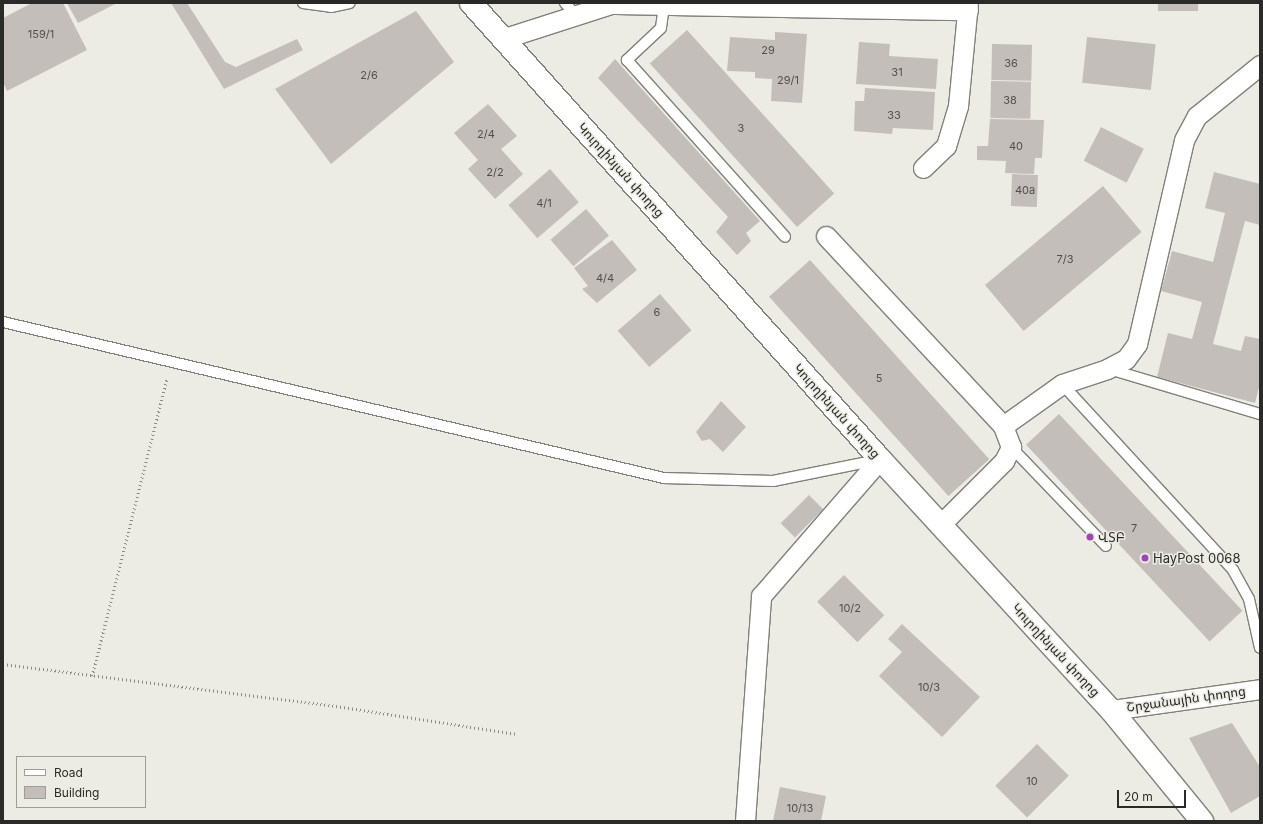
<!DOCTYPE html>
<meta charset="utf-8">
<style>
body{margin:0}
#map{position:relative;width:1263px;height:824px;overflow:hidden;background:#ecece5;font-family:Inter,"Noto Sans Armenian",sans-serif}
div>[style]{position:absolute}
.building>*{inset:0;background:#c3beb9;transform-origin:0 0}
.path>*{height:2.5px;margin-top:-1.25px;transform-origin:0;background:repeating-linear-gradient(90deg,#8a8a86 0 1px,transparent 0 4px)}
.roads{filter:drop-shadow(1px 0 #81817b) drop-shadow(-1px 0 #81817b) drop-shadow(0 1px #81817b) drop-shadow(0 -1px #81817b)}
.lane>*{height:10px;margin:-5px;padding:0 5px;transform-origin:5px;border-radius:5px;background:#fff}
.street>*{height:19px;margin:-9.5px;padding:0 9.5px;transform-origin:9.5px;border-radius:9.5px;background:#fff}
.secondary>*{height:22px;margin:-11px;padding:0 11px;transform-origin:11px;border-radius:11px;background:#fff}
.dots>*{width:11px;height:11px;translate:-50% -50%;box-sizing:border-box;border:2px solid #ecece5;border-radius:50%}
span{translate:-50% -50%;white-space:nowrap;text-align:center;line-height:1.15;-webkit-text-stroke:3px #ecece5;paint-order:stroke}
.number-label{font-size:11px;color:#504f4c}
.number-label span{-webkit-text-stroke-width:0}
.street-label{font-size:13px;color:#2a2a28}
.poi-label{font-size:13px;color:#2a2a28}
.left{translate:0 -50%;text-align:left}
.frame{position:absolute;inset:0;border:4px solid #2a2a28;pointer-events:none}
.legend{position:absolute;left:16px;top:756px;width:130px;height:52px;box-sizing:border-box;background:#ecece5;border:1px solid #9e9e99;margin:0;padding:5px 7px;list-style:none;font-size:12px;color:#2a2a28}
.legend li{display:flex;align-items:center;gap:8px;height:20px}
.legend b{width:20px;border:1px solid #9e9e99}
.scale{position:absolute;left:1117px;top:790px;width:69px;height:18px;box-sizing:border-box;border:2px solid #2a2a28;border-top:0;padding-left:5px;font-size:12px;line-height:14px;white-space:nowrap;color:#2a2a28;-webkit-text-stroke:3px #ecece5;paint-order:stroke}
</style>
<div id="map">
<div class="building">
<div style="clip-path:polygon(32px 3px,63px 3px,87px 50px,7px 91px,3px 82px,3px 18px)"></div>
<div style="clip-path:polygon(67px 3px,117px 3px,78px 23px)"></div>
<div style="clip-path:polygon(171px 3px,187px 3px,225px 62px,236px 67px,297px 39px,303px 50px,224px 89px)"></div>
<div style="left:1158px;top:3px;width:40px;height:8px"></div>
<div style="clip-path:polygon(416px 11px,454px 62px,331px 164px,275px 89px)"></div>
<div style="left:687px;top:30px;width:220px;height:50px;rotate:48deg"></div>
<div style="clip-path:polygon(775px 32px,807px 34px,802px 103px,771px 101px,772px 79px,755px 78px,755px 72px,727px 71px,730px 37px,775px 40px)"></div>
<div style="left:1087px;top:37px;width:69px;height:46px;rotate:6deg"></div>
<div style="clip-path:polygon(859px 42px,890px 44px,889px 56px,938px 59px,936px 89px,856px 84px)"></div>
<div style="left:992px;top:44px;width:40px;height:36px;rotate:1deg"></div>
<div style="clip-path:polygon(615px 59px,760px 221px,746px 233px,751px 241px,737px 255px,716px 232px,728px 217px,598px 78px)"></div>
<div style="left:991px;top:81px;width:40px;height:37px;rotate:1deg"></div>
<div style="clip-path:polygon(865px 88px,935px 92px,933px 130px,893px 128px,892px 134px,854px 131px,855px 101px,864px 101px)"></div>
<div style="clip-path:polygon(488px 104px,517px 136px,501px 149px,523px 174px,495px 199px,468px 169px,478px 160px,454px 133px)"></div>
<div style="clip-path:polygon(990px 119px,1044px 120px,1042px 158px,1035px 158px,1034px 174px,1005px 173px,1006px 161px,977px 160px,977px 146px,988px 146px)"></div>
<div style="left:1101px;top:127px;width:48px;height:38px;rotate:27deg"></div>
<div style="left:550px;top:169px;width:44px;height:55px;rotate:49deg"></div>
<div style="clip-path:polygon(1214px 172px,1260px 184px,1260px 225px,1245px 221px,1213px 344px,1241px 351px,1245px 336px,1260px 339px,1260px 383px,1255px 403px,1157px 377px,1168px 333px,1192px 339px,1202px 302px,1161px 291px,1172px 251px,1213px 262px,1225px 213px,1205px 208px)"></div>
<div style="left:1012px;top:174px;width:26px;height:32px;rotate:2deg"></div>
<div style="left:1103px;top:186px;width:60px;height:154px;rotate:50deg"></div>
<div style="left:586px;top:209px;width:35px;height:47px;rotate:49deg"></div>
<div style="clip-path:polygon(612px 240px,637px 270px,597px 303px,582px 289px,588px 286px,574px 268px)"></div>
<div style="left:810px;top:260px;width:268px;height:55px;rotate:48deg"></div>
<div style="left:660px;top:294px;width:48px;height:56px;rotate:49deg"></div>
<div style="clip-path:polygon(721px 401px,746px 427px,723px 452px,710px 439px,702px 441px,696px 432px)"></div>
<div style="left:1059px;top:414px;width:269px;height:45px;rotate:47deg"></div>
<div style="left:809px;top:495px;width:20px;height:40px;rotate:45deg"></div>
<div style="left:844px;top:575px;width:57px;height:38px;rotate:45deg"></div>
<div style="clip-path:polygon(902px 624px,980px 697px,942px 737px,879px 676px,902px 652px,888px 639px)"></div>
<div style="clip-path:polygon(1232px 723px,1260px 767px,1260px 796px,1231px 813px,1189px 738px)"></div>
<div style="left:1037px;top:744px;width:45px;height:59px;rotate:45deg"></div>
<div style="clip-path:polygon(780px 787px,826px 796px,821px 821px,773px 821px)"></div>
</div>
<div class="path">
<div style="left:3px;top:664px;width:336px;rotate:7.2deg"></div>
<div style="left:336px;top:706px;width:182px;rotate:8.8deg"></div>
<div style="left:92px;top:676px;width:307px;rotate:-75.9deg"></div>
</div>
<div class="roads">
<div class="lane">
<div style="left:303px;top:3px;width:28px;rotate:8deg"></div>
<div style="left:331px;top:7px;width:19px;rotate:-12deg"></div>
<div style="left:565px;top:3px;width:15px;rotate:48deg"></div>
<div style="left:664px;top:6px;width:22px;rotate:98deg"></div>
<div style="left:661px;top:28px;width:47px;rotate:136.7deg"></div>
<div style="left:627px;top:60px;width:237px;rotate:48.2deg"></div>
<div style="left:3px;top:322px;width:679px;rotate:13.28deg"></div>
<div style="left:664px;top:478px;width:109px;rotate:1.6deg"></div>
<div style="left:773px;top:481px;width:106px;rotate:-11.4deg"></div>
<div style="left:1109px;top:369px;width:158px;rotate:16.6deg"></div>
<div style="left:1062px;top:384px;width:253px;rotate:47.4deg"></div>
<div style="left:1233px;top:570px;width:33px;rotate:61deg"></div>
<div style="left:1249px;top:599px;width:50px;rotate:77.3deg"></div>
<div style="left:1011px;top:447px;width:137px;rotate:46.2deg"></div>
</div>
<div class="street">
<div style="left:502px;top:39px;width:114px;rotate:-17.8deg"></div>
<div style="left:611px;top:4px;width:357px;rotate:1deg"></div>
<div style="left:923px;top:168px;width:32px;rotate:-44deg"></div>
<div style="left:946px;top:146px;width:42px;rotate:-73.3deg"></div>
<div style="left:958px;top:106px;width:103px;rotate:-84.5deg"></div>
<div style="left:826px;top:236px;width:260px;rotate:47deg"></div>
<div style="left:940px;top:525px;width:91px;rotate:-45deg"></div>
<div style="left:1004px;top:461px;width:16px;rotate:-63deg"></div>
<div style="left:1011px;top:447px;width:22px;rotate:-111deg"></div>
<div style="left:1003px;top:426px;width:72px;rotate:-35.4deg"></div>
<div style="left:1062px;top:384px;width:47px;rotate:-18.4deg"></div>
<div style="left:1107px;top:369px;width:21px;rotate:-28deg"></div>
<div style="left:1126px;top:359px;width:19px;rotate:-54deg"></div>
<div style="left:1137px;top:344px;width:209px;rotate:-77deg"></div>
<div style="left:1184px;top:140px;width:27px;rotate:-62deg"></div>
<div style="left:1197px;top:116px;width:81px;rotate:-39deg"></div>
<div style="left:1111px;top:710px;width:150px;rotate:-8deg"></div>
<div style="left:745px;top:821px;width:226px;rotate:-85.9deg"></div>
<div style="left:761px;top:596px;width:181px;rotate:-49deg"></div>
</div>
<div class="secondary">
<div style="left:471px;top:3px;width:613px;rotate:48.11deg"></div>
<div style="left:880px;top:459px;width:341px;rotate:47.4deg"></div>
<div style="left:1111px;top:710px;width:144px;rotate:50.7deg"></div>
</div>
</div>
<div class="dots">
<div style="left:1090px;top:537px;background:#9a46b4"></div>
<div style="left:1145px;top:558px;background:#9a46b4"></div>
</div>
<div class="number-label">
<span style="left:41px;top:34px">159/1</span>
<span style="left:768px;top:50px">29</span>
<span style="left:1011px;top:63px">36</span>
<span style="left:897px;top:72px">31</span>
<span style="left:369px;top:75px">2/6</span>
<span style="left:788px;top:80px">29/1</span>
<span style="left:1010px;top:100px">38</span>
<span style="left:894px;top:115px">33</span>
<span style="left:741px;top:128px">3</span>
<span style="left:486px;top:134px">2/4</span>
<span style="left:1016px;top:146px">40</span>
<span style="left:495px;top:172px">2/2</span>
<span style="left:1025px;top:190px">40a</span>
<span style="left:544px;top:203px">4/1</span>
<span style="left:1065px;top:259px">7/3</span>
<span style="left:605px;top:278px">4/4</span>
<span style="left:657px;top:312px">6</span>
<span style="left:879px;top:378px">5</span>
<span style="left:1134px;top:528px">7</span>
<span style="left:850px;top:608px">10/2</span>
<span style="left:929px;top:687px">10/3</span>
<span style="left:1032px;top:781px">10</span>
<span style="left:800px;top:808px">10/13</span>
</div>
<div class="street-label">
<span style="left:621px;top:170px;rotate:48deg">Կուրղինյան փողոց</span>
<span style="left:837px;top:411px;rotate:48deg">Կուրղինյան փողոց</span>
<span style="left:1056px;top:650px;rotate:47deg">Կուրղինյան փողոց</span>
<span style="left:1186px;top:699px;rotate:-8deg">Շրջանային փողոց</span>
</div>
<div class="poi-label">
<span class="left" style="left:1098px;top:537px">ՎՏԲ</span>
<span class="left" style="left:1153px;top:558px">HayPost 0068</span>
</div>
<div class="frame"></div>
<ul class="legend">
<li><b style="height:5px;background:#fff"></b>Road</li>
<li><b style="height:11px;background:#c3beb9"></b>Building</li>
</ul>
<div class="scale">20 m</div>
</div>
